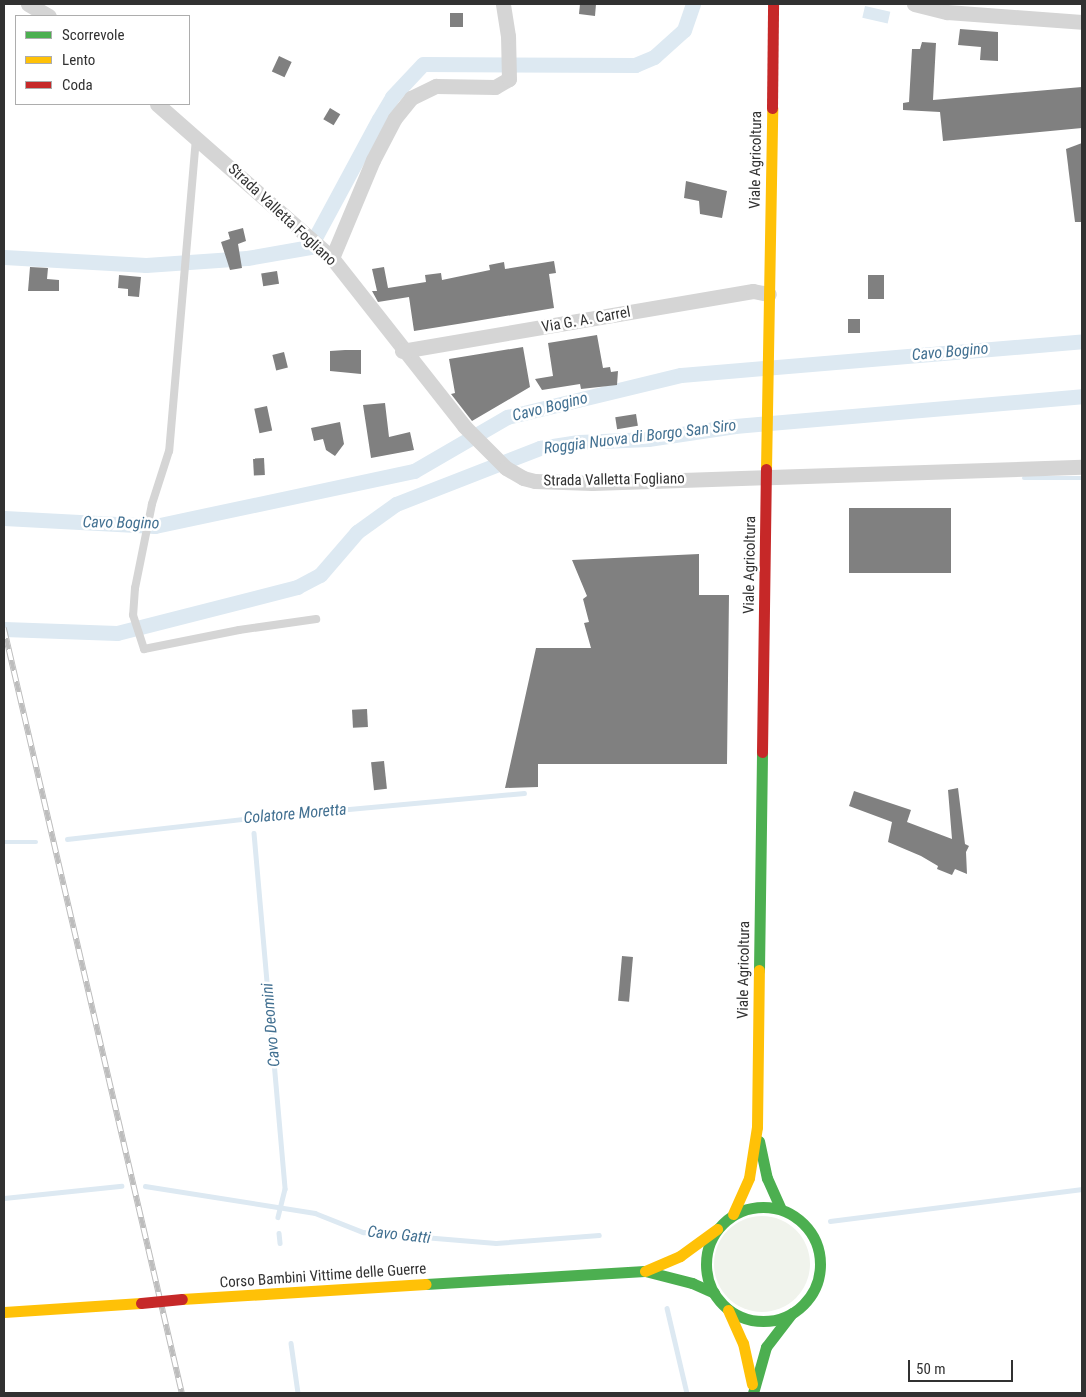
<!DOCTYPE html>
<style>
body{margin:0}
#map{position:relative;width:1086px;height:1397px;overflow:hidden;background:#fff;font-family:"Roboto Condensed",sans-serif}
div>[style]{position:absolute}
.green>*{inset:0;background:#f0f3ec}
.round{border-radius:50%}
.water>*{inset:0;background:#dde9f2;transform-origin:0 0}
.stream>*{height:4.5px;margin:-2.25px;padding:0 2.25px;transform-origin:2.25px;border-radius:2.25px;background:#dde9f2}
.canal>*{height:15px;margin:-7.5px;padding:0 7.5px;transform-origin:7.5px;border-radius:7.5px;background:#dde9f2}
.building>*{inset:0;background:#808080;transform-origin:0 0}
.lane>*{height:8px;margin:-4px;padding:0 4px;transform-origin:4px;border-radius:4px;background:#d5d5d5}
.street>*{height:15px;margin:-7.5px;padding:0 7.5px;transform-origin:7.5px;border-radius:7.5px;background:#d5d5d5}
.fast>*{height:11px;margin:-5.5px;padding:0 5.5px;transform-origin:5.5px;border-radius:5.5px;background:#4caf50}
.fast>.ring{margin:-5.5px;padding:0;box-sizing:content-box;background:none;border:11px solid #4caf50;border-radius:50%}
.slow>*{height:11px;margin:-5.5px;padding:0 5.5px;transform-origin:5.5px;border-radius:5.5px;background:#ffc107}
.jam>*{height:11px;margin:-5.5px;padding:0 5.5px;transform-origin:5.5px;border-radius:5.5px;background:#c62828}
.rail>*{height:5.5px;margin-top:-2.75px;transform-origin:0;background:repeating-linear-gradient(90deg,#fff 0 11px,#bdbdbd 0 22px);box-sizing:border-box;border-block:1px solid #bdbdbd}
.jam-bridge>*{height:11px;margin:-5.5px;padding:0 5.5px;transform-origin:5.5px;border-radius:5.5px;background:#c62828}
span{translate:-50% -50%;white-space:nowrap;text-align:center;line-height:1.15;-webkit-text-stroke:5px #fff;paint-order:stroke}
.street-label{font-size:15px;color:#313131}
.water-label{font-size:16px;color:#427091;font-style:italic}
.frame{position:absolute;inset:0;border:5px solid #313131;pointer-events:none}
.legend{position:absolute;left:15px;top:15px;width:175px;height:90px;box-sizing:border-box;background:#fff;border:1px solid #adadad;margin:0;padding:6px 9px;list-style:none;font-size:15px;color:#313131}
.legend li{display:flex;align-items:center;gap:10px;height:25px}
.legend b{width:25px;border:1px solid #adadad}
.scale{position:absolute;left:908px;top:1360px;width:105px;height:22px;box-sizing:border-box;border:2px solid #313131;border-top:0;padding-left:6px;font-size:15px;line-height:18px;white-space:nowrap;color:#313131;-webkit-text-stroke:4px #fff;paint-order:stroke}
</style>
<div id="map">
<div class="green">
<div class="round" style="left:714px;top:1216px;width:96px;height:96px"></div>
</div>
<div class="water">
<div style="left:865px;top:6px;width:26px;height:12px;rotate:13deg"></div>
</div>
<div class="stream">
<div style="left:1024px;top:478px;width:58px"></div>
<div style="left:254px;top:833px;width:357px;rotate:85deg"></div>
<div style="left:285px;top:1189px;width:29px;rotate:104deg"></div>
<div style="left:67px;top:839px;width:184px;rotate:-6.5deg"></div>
<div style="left:250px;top:818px;width:275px;rotate:-5.2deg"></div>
<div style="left:4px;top:842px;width:32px"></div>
<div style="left:145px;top:1186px;width:172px;rotate:9deg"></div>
<div style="left:315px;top:1213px;width:52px;rotate:21.6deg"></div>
<div style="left:363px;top:1232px;width:133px;rotate:4.7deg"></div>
<div style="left:496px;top:1243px;width:103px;rotate:-4.4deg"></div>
<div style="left:4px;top:1198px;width:118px;rotate:-5.9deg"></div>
<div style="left:830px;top:1221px;width:254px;rotate:-7.2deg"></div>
<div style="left:279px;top:1233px;width:10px;rotate:84deg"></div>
<div style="left:667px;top:1308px;width:87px;rotate:76.8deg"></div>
<div style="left:291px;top:1343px;width:50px;rotate:82deg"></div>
</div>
<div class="canal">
<div style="left:4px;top:257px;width:142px;rotate:3.2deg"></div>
<div style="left:146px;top:265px;width:101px;rotate:-4deg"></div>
<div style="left:247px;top:258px;width:64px;rotate:-9.9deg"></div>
<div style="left:310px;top:247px;width:145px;rotate:-61.7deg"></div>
<div style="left:379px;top:119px;width:26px;rotate:-59deg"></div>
<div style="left:392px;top:97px;width:45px;rotate:-46.8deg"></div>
<div style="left:423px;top:64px;width:212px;rotate:0.3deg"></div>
<div style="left:635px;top:65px;width:21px;rotate:-23deg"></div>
<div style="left:654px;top:57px;width:40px;rotate:-42deg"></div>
<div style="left:684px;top:30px;width:28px;rotate:-71deg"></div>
<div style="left:4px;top:518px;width:151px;rotate:3deg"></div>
<div style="left:155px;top:526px;width:265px;rotate:-12deg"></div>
<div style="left:414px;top:471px;width:108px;rotate:-30.1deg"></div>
<div style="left:507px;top:417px;width:179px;rotate:-13.6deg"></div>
<div style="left:681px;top:375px;width:402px;rotate:-4.8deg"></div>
<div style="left:4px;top:629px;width:113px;rotate:2deg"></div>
<div style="left:117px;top:633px;width:186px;rotate:-14.3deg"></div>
<div style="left:297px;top:587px;width:26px;rotate:-28deg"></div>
<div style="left:320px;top:575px;width:57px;rotate:-49.3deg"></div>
<div style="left:357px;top:532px;width:48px;rotate:-35.7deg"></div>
<div style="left:396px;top:504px;width:155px;rotate:-21.3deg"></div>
<div style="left:540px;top:448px;width:39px;rotate:-9deg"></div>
<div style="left:579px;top:442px;width:69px;rotate:-2.5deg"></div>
<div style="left:648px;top:439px;width:88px;rotate:-8.5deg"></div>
<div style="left:735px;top:426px;width:348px;rotate:-4.9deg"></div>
</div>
<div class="building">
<div style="clip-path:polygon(580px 4px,596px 4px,595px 16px,579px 14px)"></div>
<div style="left:450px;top:13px;width:13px;height:14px"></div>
<div style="clip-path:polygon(960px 29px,998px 32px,998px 61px,980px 60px,981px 47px,958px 45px)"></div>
<div style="clip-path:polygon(922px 42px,936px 43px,933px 100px,1082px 87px,1082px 128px,943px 141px,940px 112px,903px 110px,903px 103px,909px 102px,912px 49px,920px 49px)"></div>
<div style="left:279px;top:56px;width:14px;height:17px;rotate:25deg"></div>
<div style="left:330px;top:108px;width:12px;height:13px;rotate:31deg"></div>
<div style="clip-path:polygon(1082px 143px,1082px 222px,1075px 222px,1066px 149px)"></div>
<div style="clip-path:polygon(686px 181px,727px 191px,722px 218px,700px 214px,699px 201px,684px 198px)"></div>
<div style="clip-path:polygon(243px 228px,246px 241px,238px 244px,242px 268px,230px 270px,221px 242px,230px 239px,228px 232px)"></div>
<div style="clip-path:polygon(554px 261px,556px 273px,549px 274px,554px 308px,464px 323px,414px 331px,409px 297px,378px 302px,372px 291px,377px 291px,372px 269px,384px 267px,388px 288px,426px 282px,425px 275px,441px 273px,442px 280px,490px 270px,489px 265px,504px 262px,505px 269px)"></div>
<div style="clip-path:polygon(30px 267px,48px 268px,47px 279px,59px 280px,59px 291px,28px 291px)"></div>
<div style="left:277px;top:271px;width:13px;height:16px;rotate:81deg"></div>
<div style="clip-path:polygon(119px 275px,141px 277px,139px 297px,128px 296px,128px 289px,118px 288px)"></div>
<div style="left:868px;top:275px;width:16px;height:24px"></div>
<div style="left:848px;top:319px;width:12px;height:14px"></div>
<div style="clip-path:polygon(597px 335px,603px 368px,610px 367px,611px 372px,618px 371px,617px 385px,581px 389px,580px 384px,542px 390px,535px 379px,553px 376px,548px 343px)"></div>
<div style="clip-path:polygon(523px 347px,530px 387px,472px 421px,451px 394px,455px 393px,449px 359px)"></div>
<div style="clip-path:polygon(345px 350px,361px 350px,361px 374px,330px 371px,330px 351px)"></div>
<div style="left:284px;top:352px;width:16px;height:12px;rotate:76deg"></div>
<div style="clip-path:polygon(385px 403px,389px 437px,410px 432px,414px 450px,371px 458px,363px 405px)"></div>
<div style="left:267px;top:406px;width:25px;height:13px;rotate:78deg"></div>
<div style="left:636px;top:414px;width:12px;height:21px;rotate:81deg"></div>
<div style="clip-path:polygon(340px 422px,344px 444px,335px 456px,326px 450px,323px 439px,314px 441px,311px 428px)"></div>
<div style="left:264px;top:458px;width:17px;height:11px;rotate:87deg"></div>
<div style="left:849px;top:508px;width:102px;height:65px"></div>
<div style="clip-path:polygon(699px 554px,699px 595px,729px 595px,727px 764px,538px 764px,538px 787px,505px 788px,536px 648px,591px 648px,584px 623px,589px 622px,583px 599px,587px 596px,572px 560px)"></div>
<div style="left:367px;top:709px;width:18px;height:15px;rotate:87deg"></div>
<div style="left:384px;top:761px;width:28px;height:13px;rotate:84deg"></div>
<div style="clip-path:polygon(958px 788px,965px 844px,969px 846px,966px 852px,967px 874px,955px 869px,952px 875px,937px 869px,938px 866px,921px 856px,888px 842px,892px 822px,849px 806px,854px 791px,911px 810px,907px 822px,952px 839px,948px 790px)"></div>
<div style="left:622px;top:956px;width:11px;height:45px;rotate:5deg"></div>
</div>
<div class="lane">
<div style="left:196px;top:138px;width:314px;rotate:94.9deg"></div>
<div style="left:169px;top:451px;width:56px;rotate:107.8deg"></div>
<div style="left:152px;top:504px;width:86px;rotate:101.4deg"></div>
<div style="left:135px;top:588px;width:27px;rotate:94deg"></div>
<div style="left:133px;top:615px;width:36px;rotate:72deg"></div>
<div style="left:144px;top:649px;width:97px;rotate:-11.3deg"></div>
<div style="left:239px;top:630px;width:78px;rotate:-8.1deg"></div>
</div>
<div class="street">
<div style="left:28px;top:4px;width:24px;rotate:30deg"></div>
<div style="left:914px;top:4px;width:34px;rotate:14deg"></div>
<div style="left:947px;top:12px;width:135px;rotate:4.2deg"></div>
<div style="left:157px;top:104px;width:233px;rotate:41.3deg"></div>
<div style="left:332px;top:258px;width:214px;rotate:51.8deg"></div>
<div style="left:464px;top:426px;width:59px;rotate:45deg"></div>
<div style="left:506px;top:468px;width:20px;rotate:30deg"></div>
<div style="left:523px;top:478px;width:12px;rotate:14deg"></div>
<div style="left:535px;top:481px;width:57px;rotate:2deg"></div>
<div style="left:592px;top:483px;width:490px;rotate:-1.9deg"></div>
<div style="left:332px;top:258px;width:106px;rotate:-67.3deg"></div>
<div style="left:373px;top:160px;width:47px;rotate:-62.4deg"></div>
<div style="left:395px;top:118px;width:26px;rotate:-51deg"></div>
<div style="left:411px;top:98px;width:28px;rotate:-26deg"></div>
<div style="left:436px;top:86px;width:59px;rotate:1deg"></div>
<div style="left:495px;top:87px;width:16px;rotate:-30deg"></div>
<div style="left:509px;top:79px;width:43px;rotate:-91.3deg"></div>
<div style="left:508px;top:36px;width:32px;rotate:-99deg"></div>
<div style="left:402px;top:351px;width:356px;rotate:-9.7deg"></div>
<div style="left:753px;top:291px;width:16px;rotate:11deg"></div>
</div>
<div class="fast">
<div style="left:759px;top:970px;width:218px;rotate:-89.2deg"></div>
<div style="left:759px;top:1141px;width:38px;rotate:78deg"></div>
<div style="left:767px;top:1178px;width:34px;rotate:66deg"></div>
<div class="ring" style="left:706px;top:1207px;width:103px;height:103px"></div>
<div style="left:426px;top:1284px;width:219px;rotate:-3.4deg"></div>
<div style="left:645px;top:1271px;width:49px;rotate:14.3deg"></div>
<div style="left:692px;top:1283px;width:24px;rotate:24deg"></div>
<div style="left:753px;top:1393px;width:48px;rotate:-74.2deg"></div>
<div style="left:766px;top:1347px;width:43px;rotate:-52.6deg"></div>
</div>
<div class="slow">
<div style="left:766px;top:469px;width:361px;rotate:-89deg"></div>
<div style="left:733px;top:1214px;width:39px;rotate:-66deg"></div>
<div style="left:749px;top:1178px;width:52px;rotate:-81.1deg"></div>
<div style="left:757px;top:1127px;width:157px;rotate:-89.3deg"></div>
<div style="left:645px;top:1271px;width:38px;rotate:-23deg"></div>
<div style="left:680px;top:1256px;width:46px;rotate:-36.1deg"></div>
<div style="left:182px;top:1299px;width:244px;rotate:-3.5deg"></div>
<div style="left:728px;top:1310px;width:36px;rotate:66deg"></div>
<div style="left:743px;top:1343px;width:42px;rotate:77.6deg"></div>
<div style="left:4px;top:1312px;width:137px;rotate:-3.8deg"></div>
</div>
<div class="jam">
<div style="left:772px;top:108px;width:104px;rotate:-89.4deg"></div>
<div style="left:762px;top:752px;width:283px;rotate:-89.2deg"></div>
</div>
<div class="rail">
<div style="left:4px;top:628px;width:785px;rotate:76.9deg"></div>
</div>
<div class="jam-bridge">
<div style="left:141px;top:1303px;width:41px;rotate:-5.6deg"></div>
</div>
<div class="street-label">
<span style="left:756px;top:160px;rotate:-89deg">Viale Agricoltura</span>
<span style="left:282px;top:215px;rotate:43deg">Strada Valletta Fogliano</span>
<span style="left:586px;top:320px;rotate:-10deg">Via G. A. Carrel</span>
<span style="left:614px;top:480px;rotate:-1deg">Strada Valletta Fogliano</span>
<span style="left:750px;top:565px;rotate:-89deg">Viale Agricoltura</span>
<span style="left:744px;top:970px;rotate:-89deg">Viale Agricoltura</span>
<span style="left:323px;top:1276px;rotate:-4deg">Corso Bambini Vittime delle Guerre</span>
</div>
<div class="water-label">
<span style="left:950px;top:352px;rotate:-5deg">Cavo Bogino</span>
<span style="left:550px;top:407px;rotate:-14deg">Cavo Bogino</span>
<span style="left:640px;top:437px;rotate:-7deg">Roggia Nuova di Borgo San Siro</span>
<span style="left:121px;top:523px;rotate:1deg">Cavo Bogino</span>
<span style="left:295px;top:814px;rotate:-5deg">Colatore Moretta</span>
<span style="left:271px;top:1025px;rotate:-95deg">Cavo Deomini</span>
<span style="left:399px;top:1235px;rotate:6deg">Cavo Gatti</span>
</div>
<div class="frame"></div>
<ul class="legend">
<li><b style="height:6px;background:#4caf50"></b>Scorrevole</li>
<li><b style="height:6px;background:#ffc107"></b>Lento</li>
<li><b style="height:6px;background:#c62828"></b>Coda</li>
</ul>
<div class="scale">50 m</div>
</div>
